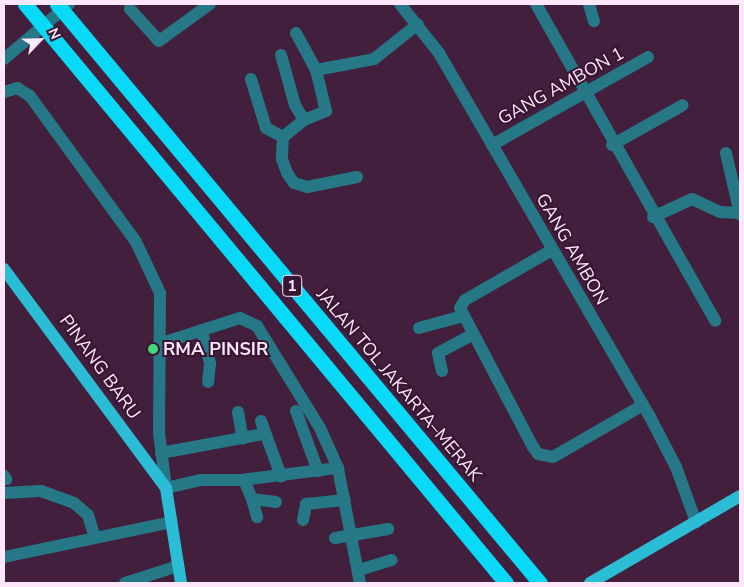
<!DOCTYPE html>
<meta charset="utf-8">
<style>
body{margin:0}
#map{position:relative;width:744px;height:587px;overflow:hidden;background:#421f3d;font-family:"Nunito Sans",sans-serif}
div>[style]{position:absolute}
.minor>*{height:12px;margin:-6px;padding:0 6px;transform-origin:6px;border-radius:6px;background:#267886}
.major>*{height:12px;margin:-6px;padding:0 6px;transform-origin:6px;border-radius:6px;background:#2bbdd5}
.highway>*{height:15px;margin:-7.5px;padding:0 7.5px;transform-origin:7.5px;border-radius:7.5px;background:#08d9f6}
.dots>*{width:14px;height:14px;translate:-50% -50%;box-sizing:border-box;border:2px solid #371533;border-radius:50%}
span{translate:-50% -50%;white-space:nowrap;text-align:center;line-height:1.15;-webkit-text-stroke:4px #371533;paint-order:stroke}
.shield-label span{padding:1px 4px;background:#371533;border:1px solid;border-radius:4px;-webkit-text-stroke-width:0}
.shield-label{font-size:16px;color:#fee7fa;font-weight:700}
.street-label{font-size:18px;color:#fee7fa}
.poi-label{font-size:18px;color:#fee7fa;font-weight:700}
.left{translate:0 -50%;text-align:left}
.frame{position:absolute;inset:0;border:5px solid #fee7fa;pointer-events:none}
.north{position:absolute;left:15px;top:15px;width:50px;height:50px;-webkit-text-stroke:4px #371533;paint-order:stroke;rotate:66deg;font-size:14px;font-weight:700;line-height:20px;text-align:center;color:#fee7fa}
.north::after{content:'';display:block;margin:auto;width:18px;height:22px;background:#fee7fa;clip-path:polygon(50% 0,100% 100%,50% 72%,0 100%)}
</style>
<div id="map">
<div class="minor">
<div style="left:400px;top:4px;width:63px;rotate:51.5deg"></div>
<div style="left:439px;top:53px;width:419px;rotate:59.9deg"></div>
<div style="left:649px;top:415px;width:59px;rotate:62.6deg"></div>
<div style="left:676px;top:467px;width:59px;rotate:70deg"></div>
<div style="left:536px;top:4px;width:364px;rotate:60.5deg"></div>
<div style="left:589px;top:4px;width:18px;rotate:74deg"></div>
<div style="left:130px;top:9px;width:43px;rotate:47.8deg"></div>
<div style="left:159px;top:41px;width:63px;rotate:-36deg"></div>
<div style="left:296px;top:33px;width:42px;rotate:61.6deg"></div>
<div style="left:281px;top:55px;width:52px;rotate:74.4deg"></div>
<div style="left:295px;top:105px;width:17px;rotate:59deg"></div>
<div style="left:304px;top:120px;width:27px;rotate:141deg"></div>
<div style="left:283px;top:137px;width:22px;rotate:93deg"></div>
<div style="left:282px;top:159px;width:15px;rotate:70deg"></div>
<div style="left:287px;top:173px;width:12px;rotate:55deg"></div>
<div style="left:294px;top:183px;width:14px;rotate:17deg"></div>
<div style="left:307px;top:187px;width:51px;rotate:-11.3deg"></div>
<div style="left:4px;top:59px;width:85px;rotate:-40.2deg"></div>
<div style="left:251px;top:79px;width:51px;rotate:73deg"></div>
<div style="left:266px;top:128px;width:19px;rotate:28deg"></div>
<div style="left:4px;top:92px;width:14px;rotate:-17deg"></div>
<div style="left:17px;top:88px;width:15px;rotate:32deg"></div>
<div style="left:30px;top:96px;width:180px;rotate:54deg"></div>
<div style="left:136px;top:242px;width:56px;rotate:64.8deg"></div>
<div style="left:160px;top:293px;width:140px;rotate:90.4deg"></div>
<div style="left:159px;top:433px;width:55px;rotate:82.7deg"></div>
<div style="left:166px;top:488px;width:36px;rotate:-13deg"></div>
<div style="left:201px;top:480px;width:40px"></div>
<div style="left:241px;top:480px;width:98px;rotate:-7.1deg"></div>
<div style="left:304px;top:120px;width:24px;rotate:-22deg"></div>
<div style="left:326px;top:111px;width:42px;rotate:-103.7deg"></div>
<div style="left:316px;top:70px;width:59px;rotate:-10.7deg"></div>
<div style="left:374px;top:59px;width:56px;rotate:-38.5deg"></div>
<div style="left:492px;top:145px;width:179px;rotate:-29.4deg"></div>
<div style="left:612px;top:145px;width:81px;rotate:-29.4deg"></div>
<div style="left:726px;top:153px;width:63px;rotate:77.1deg"></div>
<div style="left:653px;top:217px;width:43px;rotate:-24.8deg"></div>
<div style="left:692px;top:199px;width:31px;rotate:25deg"></div>
<div style="left:720px;top:212px;width:19px;rotate:3deg"></div>
<div style="left:552px;top:250px;width:100px;rotate:150.1deg"></div>
<div style="left:465px;top:300px;width:9px;rotate:122deg"></div>
<div style="left:460px;top:308px;width:157px;rotate:62.3deg"></div>
<div style="left:533px;top:447px;width:9px;rotate:54deg"></div>
<div style="left:538px;top:454px;width:15px;rotate:11deg"></div>
<div style="left:553px;top:457px;width:104px;rotate:-30deg"></div>
<div style="left:419px;top:328px;width:46px;rotate:-15.3deg"></div>
<div style="left:202px;top:331px;width:34px;rotate:76deg"></div>
<div style="left:210px;top:364px;width:18px;rotate:96deg"></div>
<div style="left:159px;top:344px;width:85px;rotate:-17.8deg"></div>
<div style="left:240px;top:318px;width:19px;rotate:25deg"></div>
<div style="left:257px;top:326px;width:120px;rotate:58.3deg"></div>
<div style="left:320px;top:428px;width:44px;rotate:65.8deg"></div>
<div style="left:338px;top:468px;width:117px;rotate:79.2deg"></div>
<div style="left:442px;top:371px;width:18px;rotate:-103deg"></div>
<div style="left:438px;top:353px;width:38px;rotate:-28deg"></div>
<div style="left:296px;top:411px;width:64px;rotate:69.9deg"></div>
<div style="left:238px;top:412px;width:27px;rotate:80deg"></div>
<div style="left:261px;top:421px;width:59px;rotate:70deg"></div>
<div style="left:161px;top:453px;width:105px;rotate:-10.5deg"></div>
<div style="left:4px;top:476px;width:4px;rotate:56deg"></div>
<div style="left:244px;top:480px;width:21px;rotate:67deg"></div>
<div style="left:252px;top:499px;width:24px;rotate:7deg"></div>
<div style="left:4px;top:493px;width:37px;rotate:-3deg"></div>
<div style="left:41px;top:491px;width:35px;rotate:20deg"></div>
<div style="left:74px;top:503px;width:18px;rotate:41deg"></div>
<div style="left:88px;top:515px;width:21px;rotate:73deg"></div>
<div style="left:252px;top:499px;width:19px;rotate:74deg"></div>
<div style="left:303px;top:520px;width:16px;rotate:-79deg"></div>
<div style="left:306px;top:504px;width:39px;rotate:-6deg"></div>
<div style="left:335px;top:538px;width:54px;rotate:-9.6deg"></div>
<div style="left:4px;top:557px;width:171px;rotate:-11.8deg"></div>
<div style="left:359px;top:570px;width:34px;rotate:-17deg"></div>
<div style="left:125px;top:583px;width:56px;rotate:-17.8deg"></div>
</div>
<div class="major">
<div style="left:4px;top:269px;width:272px;rotate:53.5deg"></div>
<div style="left:166px;top:488px;width:96px;rotate:81deg"></div>
<div style="left:590px;top:583px;width:173px;rotate:-30.1deg"></div>
</div>
<div class="highway">
<div style="left:25px;top:4px;width:753px;rotate:50.28deg"></div>
<div style="left:57px;top:4px;width:754px;rotate:50.17deg"></div>
</div>
<div class="dots">
<div style="left:153px;top:349px;background:#44d77a"></div>
</div>
<div class="shield-label">
<span style="left:292px;top:286px">1</span>
</div>
<div class="street-label">
<span style="left:561px;top:86px;rotate:-29deg">GANG AMBON 1</span>
<span style="left:572px;top:249px;rotate:60deg">GANG AMBON</span>
<span style="left:100px;top:367px;rotate:54deg">PINANG BARU</span>
<span style="left:399px;top:385px;rotate:50deg">JALAN TOL JAKARTA–MERAK</span>
</div>
<div class="poi-label">
<span class="left" style="left:163px;top:349px">RMA PINSIR</span>
</div>
<div class="frame"></div>
<div class="north">N</div>
</div>
